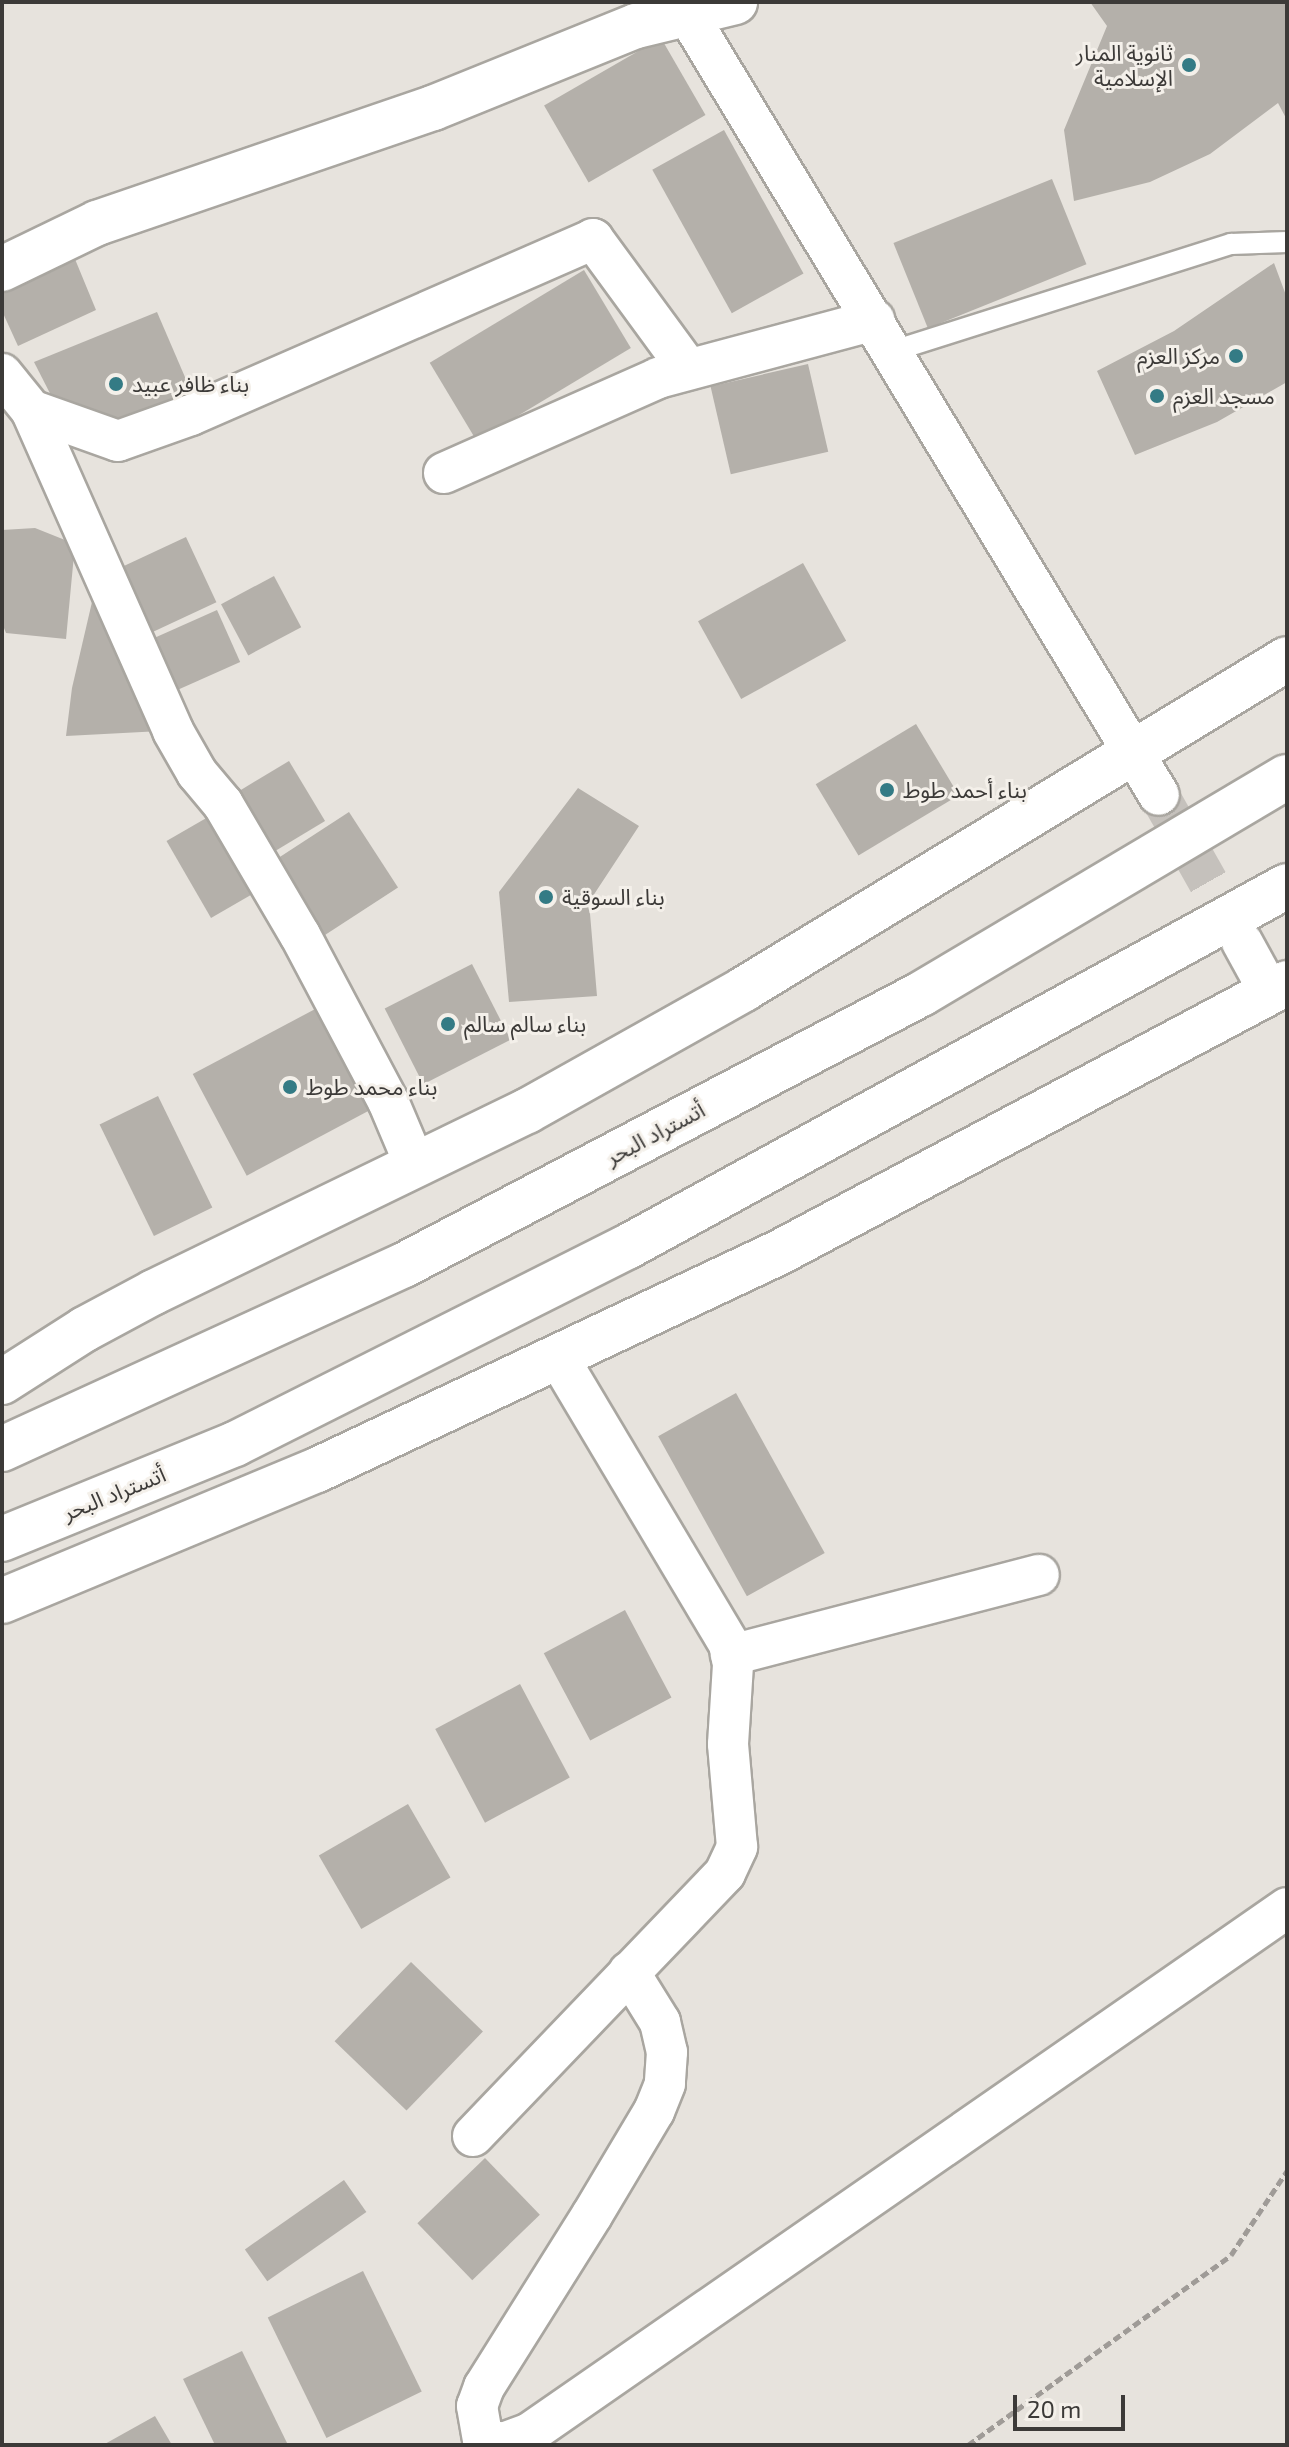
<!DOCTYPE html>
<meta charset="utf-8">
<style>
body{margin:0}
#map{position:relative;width:1289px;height:2447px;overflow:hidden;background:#e7e3dd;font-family:"Exo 2","Noto Sans Arabic",sans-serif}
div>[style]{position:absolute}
.building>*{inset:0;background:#b4b0aa;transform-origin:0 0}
.minor-tunnel>*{height:40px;margin-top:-20px;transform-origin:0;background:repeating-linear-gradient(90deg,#c5c1bc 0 40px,transparent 0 60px)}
.path>*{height:5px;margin-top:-2.5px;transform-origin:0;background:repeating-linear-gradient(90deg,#9f9b97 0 8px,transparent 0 12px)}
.roads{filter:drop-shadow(2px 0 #a9a6a0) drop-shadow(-2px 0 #a9a6a0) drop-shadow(0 2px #a9a6a0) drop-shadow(0 -2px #a9a6a0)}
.service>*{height:20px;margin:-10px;padding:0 10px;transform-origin:10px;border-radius:10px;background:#fff}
.minor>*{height:40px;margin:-20px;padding:0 20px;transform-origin:20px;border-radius:20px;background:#fff}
.tertiary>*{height:44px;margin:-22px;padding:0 22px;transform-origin:22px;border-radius:22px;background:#fff}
.motorway>*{height:44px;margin:-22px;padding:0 22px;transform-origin:22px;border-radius:22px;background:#fff}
.dots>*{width:22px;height:22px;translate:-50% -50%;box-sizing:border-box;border:4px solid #f4f0ea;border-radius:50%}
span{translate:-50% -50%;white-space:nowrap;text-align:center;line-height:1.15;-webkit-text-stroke:6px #f4f0ea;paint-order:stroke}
.poi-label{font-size:22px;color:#3c3a38}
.right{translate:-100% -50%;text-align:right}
.left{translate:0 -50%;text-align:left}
.street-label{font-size:22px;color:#3c3a38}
.frame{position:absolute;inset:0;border:4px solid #3c3a38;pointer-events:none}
.scale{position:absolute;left:1013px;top:2395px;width:112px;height:36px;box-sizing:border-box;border:4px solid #3c3a38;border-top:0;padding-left:10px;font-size:24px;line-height:28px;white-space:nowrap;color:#3c3a38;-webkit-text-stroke:6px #f4f0ea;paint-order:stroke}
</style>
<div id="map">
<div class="building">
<div style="clip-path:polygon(1090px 2px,1287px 2px,1287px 120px,1278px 103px,1210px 154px,1150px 182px,1074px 201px,1064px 130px,1107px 26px)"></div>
<div style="left:661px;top:38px;width:89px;height:135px;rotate:60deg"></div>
<div style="left:724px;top:130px;width:164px;height:82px;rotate:61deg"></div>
<div style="left:1052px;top:179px;width:92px;height:171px;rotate:68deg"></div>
<div style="clip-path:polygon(70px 247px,96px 310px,18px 346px,2px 311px,2px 281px)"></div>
<div style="clip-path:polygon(1274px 263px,1287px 298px,1287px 382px,1217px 422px,1135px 455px,1097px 371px,1174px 331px)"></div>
<div style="left:584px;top:270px;width:91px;height:180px;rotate:59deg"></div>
<div style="clip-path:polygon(157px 312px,197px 405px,119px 433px,60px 413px,34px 362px)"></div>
<div style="left:808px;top:364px;width:90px;height:100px;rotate:77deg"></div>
<div style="clip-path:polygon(35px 528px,75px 544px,66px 639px,6px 633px,2px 623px,2px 530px)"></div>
<div style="left:186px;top:537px;width:72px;height:78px;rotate:65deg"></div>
<div style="left:803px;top:563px;width:89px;height:120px;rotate:61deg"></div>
<div style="left:274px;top:576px;width:58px;height:60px;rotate:62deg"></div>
<div style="clip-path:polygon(92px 602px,102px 602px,161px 731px,66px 736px,72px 688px)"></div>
<div style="left:217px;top:610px;width:57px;height:78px;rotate:66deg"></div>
<div style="left:916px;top:724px;width:83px;height:117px;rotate:59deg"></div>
<div style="left:289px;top:761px;width:70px;height:61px;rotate:59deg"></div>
<div style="clip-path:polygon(578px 788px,639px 826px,589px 902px,597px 996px,509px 1002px,499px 892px)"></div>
<div style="left:349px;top:812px;width:90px;height:88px;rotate:57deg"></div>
<div style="left:215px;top:813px;width:89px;height:56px;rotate:60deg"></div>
<div style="left:472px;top:964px;width:85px;height:98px;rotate:63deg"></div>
<div style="left:334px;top:999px;width:115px;height:160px;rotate:62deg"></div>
<div style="left:158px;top:1096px;width:124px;height:65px;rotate:64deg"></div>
<div style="left:736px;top:1393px;width:183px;height:89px;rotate:61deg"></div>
<div style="left:625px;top:1610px;width:99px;height:92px;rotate:62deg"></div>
<div style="left:520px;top:1684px;width:106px;height:96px;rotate:62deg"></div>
<div style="left:408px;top:1804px;width:85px;height:103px;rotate:60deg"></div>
<div style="left:411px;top:1962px;width:100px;height:110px;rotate:44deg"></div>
<div style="left:485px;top:2158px;width:79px;height:94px;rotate:46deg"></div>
<div style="left:344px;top:2180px;width:39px;height:121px;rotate:55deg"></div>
<div style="left:363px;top:2271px;width:134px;height:106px;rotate:64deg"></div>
<div style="clip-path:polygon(242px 2351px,288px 2445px,215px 2445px,183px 2379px)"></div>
<div style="clip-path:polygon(155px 2416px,172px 2445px,103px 2445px)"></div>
</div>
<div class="minor-tunnel">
<div style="left:1159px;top:795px;width:169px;rotate:60.5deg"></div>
</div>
<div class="path">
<div style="left:968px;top:2445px;width:324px;rotate:-35.8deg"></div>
<div style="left:1231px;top:2255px;width:101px;rotate:-56.3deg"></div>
</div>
<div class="roads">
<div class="service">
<div style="left:893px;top:351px;width:355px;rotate:-17.6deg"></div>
<div style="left:1231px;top:244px;width:56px;rotate:-2deg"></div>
</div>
<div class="minor">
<div style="left:680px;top:2px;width:926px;rotate:58.87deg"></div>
<div style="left:2px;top:374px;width:46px;rotate:51.1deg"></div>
<div style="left:31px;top:410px;width:351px;rotate:66.1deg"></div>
<div style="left:173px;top:731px;width:48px;rotate:60.3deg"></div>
<div style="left:197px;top:773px;width:40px;rotate:50deg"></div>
<div style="left:223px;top:804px;width:152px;rotate:59.6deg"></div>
<div style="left:300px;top:935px;width:188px;rotate:62.1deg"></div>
<div style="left:388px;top:1101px;width:69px;rotate:67.1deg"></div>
<div style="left:31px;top:410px;width:92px;rotate:19.6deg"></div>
<div style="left:118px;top:441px;width:77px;rotate:-19.6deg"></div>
<div style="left:191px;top:415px;width:439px;rotate:-23.6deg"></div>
<div style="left:593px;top:239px;width:161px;rotate:53.8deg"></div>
<div style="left:444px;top:473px;width:234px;rotate:-23.9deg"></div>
<div style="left:658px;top:378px;width:224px;rotate:-15deg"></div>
<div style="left:1242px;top:942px;width:58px;rotate:61.2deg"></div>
<div style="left:731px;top:1655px;width:318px;rotate:-14.6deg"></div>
<div style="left:629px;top:1972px;width:59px;rotate:58.2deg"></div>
<div style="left:660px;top:2022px;width:31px;rotate:77deg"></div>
<div style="left:667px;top:2052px;width:32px;rotate:94deg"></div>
<div style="left:665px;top:2084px;width:29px;rotate:112deg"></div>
<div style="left:654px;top:2111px;width:121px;rotate:120.8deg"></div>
<div style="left:592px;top:2215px;width:203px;rotate:122.1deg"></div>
<div style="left:484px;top:2387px;width:20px;rotate:110deg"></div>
<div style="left:477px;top:2406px;width:34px;rotate:80deg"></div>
<div style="left:483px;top:2439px;width:20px;rotate:11deg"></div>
<div style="left:503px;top:2443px;width:29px;rotate:-20deg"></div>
<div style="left:530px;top:2433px;width:921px;rotate:-34.74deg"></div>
<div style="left:473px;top:2136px;width:364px;rotate:-46.2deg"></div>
<div style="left:725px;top:1873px;width:29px;rotate:-65deg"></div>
<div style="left:737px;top:1847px;width:103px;rotate:-95deg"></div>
<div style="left:728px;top:1744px;width:80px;rotate:-86.4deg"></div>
<div style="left:733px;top:1664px;width:20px;rotate:-101deg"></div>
<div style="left:729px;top:1644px;width:335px;rotate:-120.8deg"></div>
</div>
<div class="tertiary">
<div style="left:2px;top:269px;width:106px;rotate:-25.8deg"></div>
<div style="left:97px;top:223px;width:355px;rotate:-18.9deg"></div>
<div style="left:433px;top:108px;width:219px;rotate:-22deg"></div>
<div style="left:636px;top:26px;width:102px;rotate:-13.6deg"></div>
</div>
<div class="motorway">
<div style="left:2px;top:1382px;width:98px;rotate:-32.6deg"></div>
<div style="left:85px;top:1329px;width:78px;rotate:-28.2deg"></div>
<div style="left:154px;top:1292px;width:415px;rotate:-25.9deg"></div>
<div style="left:527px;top:1111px;width:249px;rotate:-29.3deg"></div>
<div style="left:744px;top:989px;width:635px;rotate:-31.29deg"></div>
<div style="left:2px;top:1449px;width:442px;rotate:-24.6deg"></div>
<div style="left:404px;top:1265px;width:584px;rotate:-27.66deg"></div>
<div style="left:921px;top:994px;width:425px;rotate:-30.7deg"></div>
<div style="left:2px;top:1539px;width:252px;rotate:-22.2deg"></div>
<div style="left:235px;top:1444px;width:439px;rotate:-26.7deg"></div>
<div style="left:627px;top:1247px;width:752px;rotate:-28.68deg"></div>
<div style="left:2px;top:1601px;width:341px;rotate:-22.6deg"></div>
<div style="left:317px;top:1470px;width:512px;rotate:-25.21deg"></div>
<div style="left:780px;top:1252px;width:574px;rotate:-27.95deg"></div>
</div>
</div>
<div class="dots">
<div style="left:1189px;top:65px;background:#347b85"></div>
<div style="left:1236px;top:356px;background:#347b85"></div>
<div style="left:116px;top:384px;background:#347b85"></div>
<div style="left:1157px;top:396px;background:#347b85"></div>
<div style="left:887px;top:790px;background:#347b85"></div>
<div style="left:546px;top:897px;background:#347b85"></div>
<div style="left:448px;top:1024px;background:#347b85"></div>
<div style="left:290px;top:1087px;background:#347b85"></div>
</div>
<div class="poi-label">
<span class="right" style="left:1173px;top:65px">ثانوية المنار<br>الإسلامية</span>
<span class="right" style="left:1220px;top:356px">مركز العزم</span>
<span class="left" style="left:132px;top:384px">بناء ظافر عبيد</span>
<span class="left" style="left:1173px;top:396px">مسجد العزم</span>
<span class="left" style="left:903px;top:790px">بناء أحمد طوط</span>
<span class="left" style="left:562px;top:897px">بناء السوقية</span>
<span class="left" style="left:464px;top:1024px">بناء سالم سالم</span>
<span class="left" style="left:306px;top:1087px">بناء محمد طوط</span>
</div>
<div class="street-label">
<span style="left:655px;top:1133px;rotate:-28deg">أتستراد البحر</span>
<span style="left:114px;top:1493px;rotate:-22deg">أتستراد البحر</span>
</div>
<div class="frame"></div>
<div class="scale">20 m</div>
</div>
